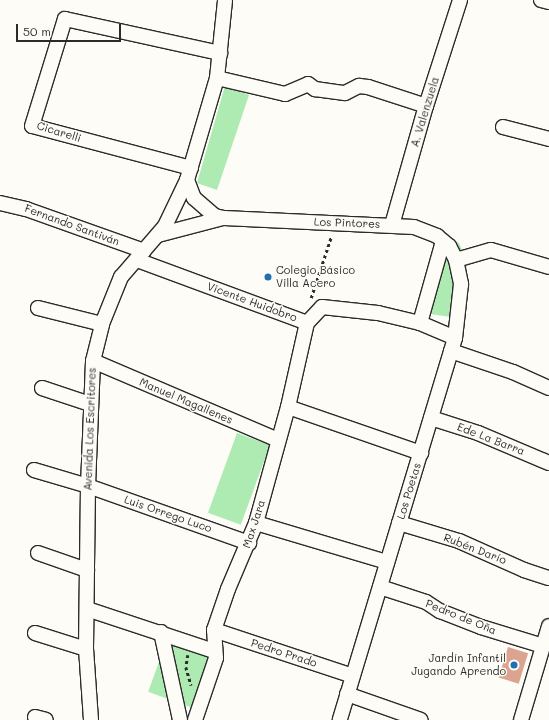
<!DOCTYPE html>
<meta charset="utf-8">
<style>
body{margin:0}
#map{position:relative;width:549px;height:720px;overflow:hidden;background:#fdfcf7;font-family:Mali,sans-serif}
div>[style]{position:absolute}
.green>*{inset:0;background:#adebb2;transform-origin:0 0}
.building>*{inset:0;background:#daa490;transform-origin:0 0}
.path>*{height:2.5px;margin-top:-1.25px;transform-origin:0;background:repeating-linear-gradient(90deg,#2b2b2b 0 3px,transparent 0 6px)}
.roads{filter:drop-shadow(1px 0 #2b2b2b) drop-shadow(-1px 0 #2b2b2b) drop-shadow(0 1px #2b2b2b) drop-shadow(0 -1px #2b2b2b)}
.minor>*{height:14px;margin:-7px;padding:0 7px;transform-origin:7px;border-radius:7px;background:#fdfcf7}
.dots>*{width:11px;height:11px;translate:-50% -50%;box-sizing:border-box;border:2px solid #fdfcf7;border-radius:50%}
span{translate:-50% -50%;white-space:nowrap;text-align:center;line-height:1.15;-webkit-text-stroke:3px #fdfcf7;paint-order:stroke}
.street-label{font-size:11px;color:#2b2b2b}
.poi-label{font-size:11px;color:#2b2b2b}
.left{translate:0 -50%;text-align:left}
.right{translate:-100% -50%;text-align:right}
.scale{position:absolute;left:16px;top:24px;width:105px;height:18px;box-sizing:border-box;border:2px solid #2b2b2b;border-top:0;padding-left:5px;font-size:12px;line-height:14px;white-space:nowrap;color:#2b2b2b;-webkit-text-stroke:3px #fdfcf7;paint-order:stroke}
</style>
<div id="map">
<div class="green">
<div style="clip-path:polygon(225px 86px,249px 95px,217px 190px,197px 183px)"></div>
<div style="clip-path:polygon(445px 237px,459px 243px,466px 259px,468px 289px,457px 318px,424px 313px)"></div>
<div style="left:237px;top:433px;width:35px;height:85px;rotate:20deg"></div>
<div style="left:167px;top:640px;width:52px;height:55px;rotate:20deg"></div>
</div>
<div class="building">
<div style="left:508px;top:647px;width:21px;height:32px;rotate:17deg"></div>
</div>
<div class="path">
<div style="left:311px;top:298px;width:64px;rotate:-71.8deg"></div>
<div style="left:188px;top:655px;width:12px;rotate:99deg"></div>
<div style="left:186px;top:667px;width:19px;rotate:74deg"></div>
</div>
<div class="roads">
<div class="minor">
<div style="left:541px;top:0;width:8px;rotate:14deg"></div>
<div style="left:217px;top:78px;width:70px;rotate:13.2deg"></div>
<div style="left:285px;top:94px;width:25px;rotate:-23deg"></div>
<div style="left:308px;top:84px;width:9px;rotate:36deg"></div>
<div style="left:315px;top:89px;width:30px;rotate:8deg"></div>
<div style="left:345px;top:93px;width:16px;rotate:-27deg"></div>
<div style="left:359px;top:86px;width:9px;rotate:6deg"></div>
<div style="left:368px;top:87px;width:61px;rotate:18.1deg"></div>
<div style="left:503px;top:127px;width:48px;rotate:14.6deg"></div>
<div style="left:191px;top:168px;width:164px;rotate:-165.2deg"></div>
<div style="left:32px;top:126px;width:112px;rotate:-72.9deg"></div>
<div style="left:65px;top:19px;width:159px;rotate:12.4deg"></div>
<div style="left:187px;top:180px;width:19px;rotate:69deg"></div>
<div style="left:194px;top:198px;width:28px;rotate:41deg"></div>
<div style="left:215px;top:216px;width:9px;rotate:13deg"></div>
<div style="left:224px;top:218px;width:190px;rotate:2.7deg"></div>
<div style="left:414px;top:227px;width:25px;rotate:21deg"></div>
<div style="left:437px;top:236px;width:16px;rotate:40deg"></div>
<div style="left:449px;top:246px;width:16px;rotate:63deg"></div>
<div style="left:456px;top:260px;width:25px;rotate:78deg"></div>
<div style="left:461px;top:284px;width:54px;rotate:96.3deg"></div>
<div style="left:455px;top:338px;width:399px;rotate:106.8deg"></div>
<div style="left:0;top:203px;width:27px;rotate:13deg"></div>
<div style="left:26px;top:209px;width:125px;rotate:19.6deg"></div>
<div style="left:392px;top:225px;width:124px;rotate:-74.1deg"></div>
<div style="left:426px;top:106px;width:111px;rotate:-72.2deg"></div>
<div style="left:158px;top:235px;width:67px;rotate:-14.7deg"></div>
<div style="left:137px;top:260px;width:181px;rotate:20.3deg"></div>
<div style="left:456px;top:260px;width:36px;rotate:-16deg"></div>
<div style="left:491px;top:250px;width:60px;rotate:16.3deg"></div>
<div style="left:38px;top:308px;width:66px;rotate:14deg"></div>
<div style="left:307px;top:323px;width:22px;rotate:-47deg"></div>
<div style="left:322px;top:307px;width:56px;rotate:6.1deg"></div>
<div style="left:378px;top:313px;width:43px;rotate:13.4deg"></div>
<div style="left:420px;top:323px;width:38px;rotate:23deg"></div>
<div style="left:420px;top:323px;width:85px;rotate:-74.3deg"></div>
<div style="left:451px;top:351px;width:65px;rotate:18.7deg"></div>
<div style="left:513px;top:372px;width:39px;rotate:24deg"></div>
<div style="left:93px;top:361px;width:201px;rotate:23.1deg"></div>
<div style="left:42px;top:388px;width:51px;rotate:18.4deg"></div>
<div style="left:288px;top:407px;width:141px;rotate:19.1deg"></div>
<div style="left:431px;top:418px;width:49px;rotate:17.7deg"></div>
<div style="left:478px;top:433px;width:77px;rotate:22.9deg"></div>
<div style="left:34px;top:470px;width:56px;rotate:16.5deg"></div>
<div style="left:88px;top:486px;width:171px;rotate:19.5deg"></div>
<div style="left:256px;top:523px;width:137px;rotate:16.6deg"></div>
<div style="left:399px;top:523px;width:63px;rotate:16.7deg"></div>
<div style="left:459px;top:541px;width:71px;rotate:24deg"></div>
<div style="left:524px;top:570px;width:26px;rotate:18deg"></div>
<div style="left:38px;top:553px;width:52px;rotate:19.1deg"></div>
<div style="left:380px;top:587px;width:48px;rotate:18.1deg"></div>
<div style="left:426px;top:602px;width:17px;rotate:33deg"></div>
<div style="left:440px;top:611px;width:44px;rotate:21.3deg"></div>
<div style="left:481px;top:627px;width:65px;rotate:17deg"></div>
<div style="left:87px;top:609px;width:134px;rotate:18.3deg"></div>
<div style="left:214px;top:630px;width:146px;rotate:18.3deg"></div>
<div style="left:161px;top:632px;width:90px;rotate:77.8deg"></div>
<div style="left:35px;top:633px;width:53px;rotate:17.4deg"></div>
<div style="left:347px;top:694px;width:78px;rotate:19.4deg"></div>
<div style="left:35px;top:717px;width:11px;rotate:15deg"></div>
<div style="left:91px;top:720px;width:71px;rotate:-94deg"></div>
<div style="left:86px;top:649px;width:163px;rotate:-89.3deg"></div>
<div style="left:88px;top:486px;width:125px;rotate:-87.7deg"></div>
<div style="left:93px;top:361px;width:38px;rotate:-76deg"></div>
<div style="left:102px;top:324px;width:51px;rotate:-68deg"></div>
<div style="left:121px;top:277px;width:67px;rotate:-49.2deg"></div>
<div style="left:165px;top:226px;width:51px;rotate:-64.4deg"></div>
<div style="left:187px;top:180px;width:106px;rotate:-73.6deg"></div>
<div style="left:217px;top:78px;width:78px;rotate:-84.1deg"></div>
<div style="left:195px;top:720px;width:65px;rotate:-71.3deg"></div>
<div style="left:216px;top:658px;width:28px;rotate:-94deg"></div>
<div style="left:214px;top:630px;width:43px;rotate:-71.1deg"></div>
<div style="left:228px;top:589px;width:72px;rotate:-67deg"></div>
<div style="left:256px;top:523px;width:120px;rotate:-74.6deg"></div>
<div style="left:288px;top:407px;width:86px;rotate:-77.3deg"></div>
<div style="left:521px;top:720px;width:98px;rotate:-73.4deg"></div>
</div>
</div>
<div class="dots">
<div style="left:268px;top:277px;background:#1f6fb2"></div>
<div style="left:514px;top:665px;background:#1f6fb2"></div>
</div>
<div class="street-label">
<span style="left:425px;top:112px;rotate:-73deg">A. Valenzuela</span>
<span style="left:59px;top:132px;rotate:17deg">Cicarelli</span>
<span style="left:347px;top:223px;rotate:2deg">Los Pintores</span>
<span style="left:72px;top:225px;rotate:20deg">Fernando Santiván</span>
<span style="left:252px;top:302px;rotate:20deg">Vicente Huidobro</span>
<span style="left:186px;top:401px;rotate:23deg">Manuel Magallenes</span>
<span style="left:90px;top:429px;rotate:-88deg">Avenida Los Escritores</span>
<span style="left:491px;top:439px;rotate:21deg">Ede La Barra</span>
<span style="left:409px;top:491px;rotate:-73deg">Los Poetas</span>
<span style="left:168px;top:514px;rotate:19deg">Luis Orrego Luco</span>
<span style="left:254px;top:524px;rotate:-72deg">Max Jara</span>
<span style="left:475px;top:549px;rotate:21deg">Rubén Darío</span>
<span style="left:461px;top:617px;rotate:22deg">Pedro de Oña</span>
<span style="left:284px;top:653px;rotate:18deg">Pedro Prado</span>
</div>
<div class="poi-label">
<span class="left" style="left:276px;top:277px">Colegio Básico<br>Villa Acero</span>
<span class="right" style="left:506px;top:665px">Jardín Infantil<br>Jugando Aprendo</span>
</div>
<div class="scale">50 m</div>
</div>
